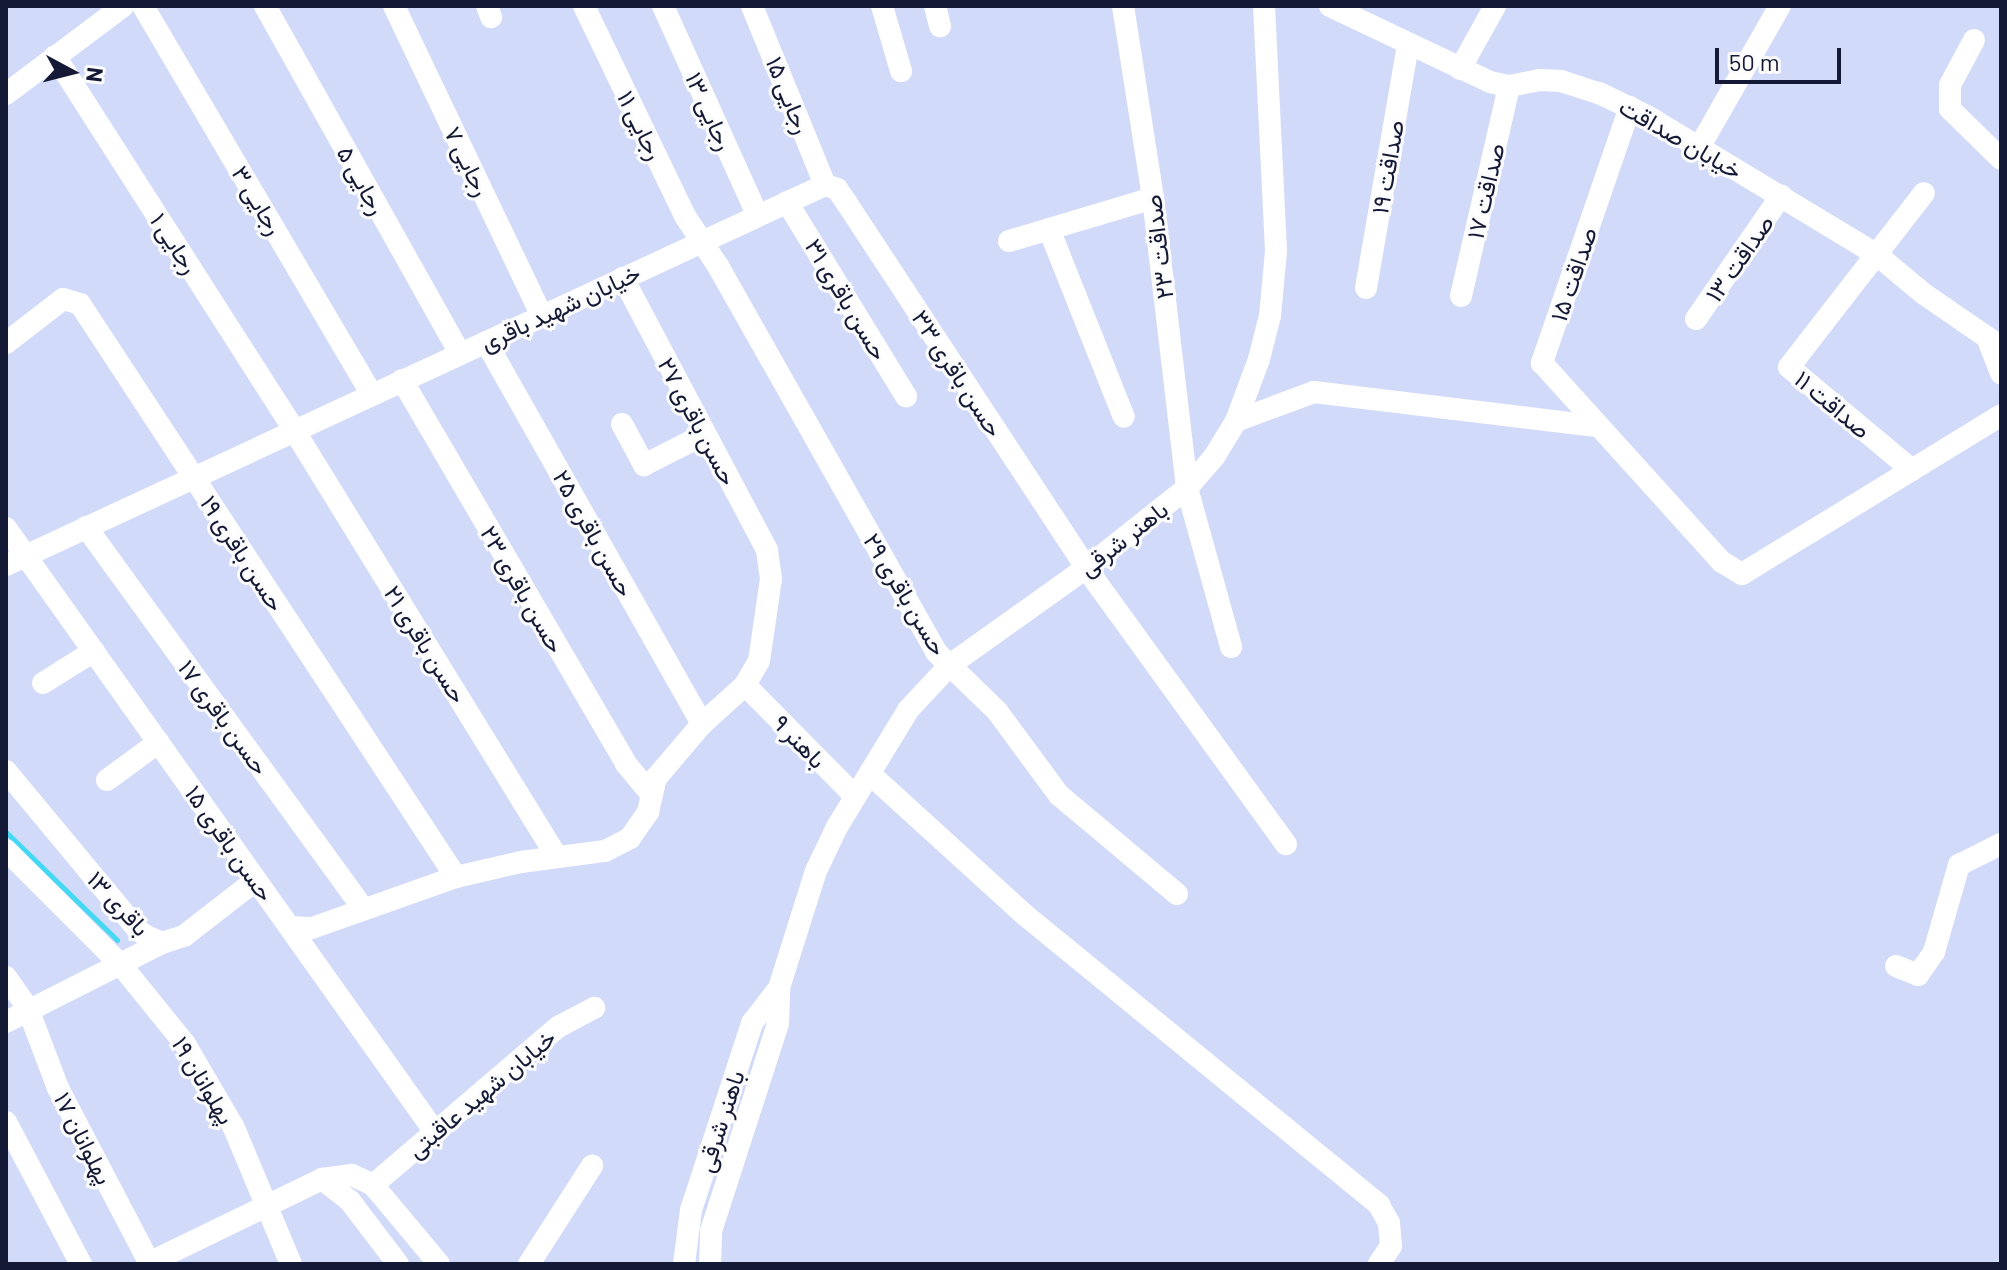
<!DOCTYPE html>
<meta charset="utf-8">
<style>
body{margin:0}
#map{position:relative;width:2007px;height:1270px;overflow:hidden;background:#d1daf9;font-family:Barlow,Vazirmatn,sans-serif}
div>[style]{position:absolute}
.stream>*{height:5px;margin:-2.5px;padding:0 2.5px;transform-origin:2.5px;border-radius:2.5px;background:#44d8f3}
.minor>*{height:22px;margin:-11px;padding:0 11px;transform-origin:11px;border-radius:11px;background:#fff}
span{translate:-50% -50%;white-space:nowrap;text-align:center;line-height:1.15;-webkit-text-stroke:6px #fcfcfc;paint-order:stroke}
.street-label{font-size:24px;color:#141a35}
.frame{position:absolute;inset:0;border:8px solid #141a35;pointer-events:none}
.north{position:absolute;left:32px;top:32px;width:80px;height:80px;-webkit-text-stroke:6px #fcfcfc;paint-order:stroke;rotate:97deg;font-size:22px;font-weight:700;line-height:32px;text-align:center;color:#141a35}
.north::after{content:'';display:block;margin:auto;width:28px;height:36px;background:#141a35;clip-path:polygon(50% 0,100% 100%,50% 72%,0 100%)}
.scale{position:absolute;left:1715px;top:48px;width:126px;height:36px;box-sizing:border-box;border:4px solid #141a35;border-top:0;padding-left:10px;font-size:24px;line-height:28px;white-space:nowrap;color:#141a35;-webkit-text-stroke:6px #fcfcfc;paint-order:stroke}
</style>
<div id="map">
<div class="stream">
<div style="left:6px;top:832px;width:155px;rotate:44.2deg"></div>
</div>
<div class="minor">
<div style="left:143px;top:6px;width:451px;rotate:59.5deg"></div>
<div style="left:265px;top:6px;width:398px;rotate:60.7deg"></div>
<div style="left:394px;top:6px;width:344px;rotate:64.5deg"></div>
<div style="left:487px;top:6px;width:12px;rotate:70deg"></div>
<div style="left:584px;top:6px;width:233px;rotate:64.3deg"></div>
<div style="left:685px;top:216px;width:60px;rotate:56.6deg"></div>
<div style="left:718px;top:266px;width:443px;rotate:60.5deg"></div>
<div style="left:936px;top:652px;width:85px;rotate:44deg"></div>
<div style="left:997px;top:711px;width:104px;rotate:53.6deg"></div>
<div style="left:1059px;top:795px;width:154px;rotate:40deg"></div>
<div style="left:663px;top:6px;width:230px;rotate:65.7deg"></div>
<div style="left:752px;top:6px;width:193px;rotate:67.8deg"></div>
<div style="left:882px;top:6px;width:68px;rotate:73.7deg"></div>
<div style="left:935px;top:6px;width:21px;rotate:76deg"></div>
<div style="left:1123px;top:6px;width:194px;rotate:81.1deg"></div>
<div style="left:1153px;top:198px;width:292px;rotate:83.3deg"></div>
<div style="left:1187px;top:488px;width:165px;rotate:74.5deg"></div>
<div style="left:1330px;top:6px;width:177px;rotate:25.4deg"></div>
<div style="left:1490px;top:82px;width:19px;rotate:12deg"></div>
<div style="left:1509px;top:86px;width:32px;rotate:-11deg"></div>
<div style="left:1540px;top:80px;width:21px;rotate:3deg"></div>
<div style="left:1561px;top:81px;width:40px;rotate:18deg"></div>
<div style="left:1599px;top:93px;width:53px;rotate:25.6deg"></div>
<div style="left:1647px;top:116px;width:267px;rotate:31.1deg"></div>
<div style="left:1876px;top:254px;width:62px;rotate:39.8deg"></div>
<div style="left:1924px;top:294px;width:93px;rotate:34.5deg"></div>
<div style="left:1974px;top:40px;width:51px;rotate:118.1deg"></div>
<div style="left:1950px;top:85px;width:24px;rotate:90deg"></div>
<div style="left:1950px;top:109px;width:71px;rotate:44.4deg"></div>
<div style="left:55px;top:56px;width:444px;rotate:57.4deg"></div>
<div style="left:294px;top:430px;width:501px;rotate:58.37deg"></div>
<div style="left:1460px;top:69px;width:72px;rotate:-60.9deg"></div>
<div style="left:6px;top:94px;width:146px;rotate:-36.9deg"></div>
<div style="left:1630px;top:107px;width:271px;rotate:109deg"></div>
<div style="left:1542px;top:363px;width:268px;rotate:47.9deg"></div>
<div style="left:1722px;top:562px;width:23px;rotate:31deg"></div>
<div style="left:1742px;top:574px;width:304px;rotate:-31.5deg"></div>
<div style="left:1700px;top:146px;width:161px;rotate:-60.3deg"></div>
<div style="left:825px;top:185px;width:13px;rotate:18deg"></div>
<div style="left:837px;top:189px;width:16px;rotate:55deg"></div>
<div style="left:846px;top:202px;width:438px;rotate:56.7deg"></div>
<div style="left:1086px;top:568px;width:341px;rotate:54.1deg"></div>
<div style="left:787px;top:202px;width:228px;rotate:58.5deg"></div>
<div style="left:1049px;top:229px;width:202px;rotate:68.3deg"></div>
<div style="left:1009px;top:241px;width:150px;rotate:-16.6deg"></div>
<div style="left:1366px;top:288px;width:247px;rotate:-80.2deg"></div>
<div style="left:1461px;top:296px;width:215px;rotate:-77.1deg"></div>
<div style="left:1696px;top:319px;width:150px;rotate:-55.4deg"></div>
<div style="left:1987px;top:337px;width:39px;rotate:69deg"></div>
<div style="left:486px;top:342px;width:439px;rotate:60.5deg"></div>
<div style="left:6px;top:343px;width:72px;rotate:-37.7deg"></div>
<div style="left:63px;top:299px;width:18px;rotate:16deg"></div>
<div style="left:80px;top:304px;width:685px;rotate:56.73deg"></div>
<div style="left:402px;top:380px;width:445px;rotate:59.7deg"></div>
<div style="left:626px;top:764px;width:38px;rotate:50deg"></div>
<div style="left:1236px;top:421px;width:83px;rotate:-20.4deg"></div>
<div style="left:1314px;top:392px;width:284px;rotate:6.9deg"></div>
<div style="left:622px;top:424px;width:47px;rotate:61.8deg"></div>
<div style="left:644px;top:465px;width:68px;rotate:-26.9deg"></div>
<div style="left:1912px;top:470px;width:160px;rotate:-140.1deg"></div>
<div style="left:1789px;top:367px;width:220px;rotate:-52.2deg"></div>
<div style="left:86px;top:527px;width:471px;rotate:54deg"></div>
<div style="left:6px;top:528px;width:741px;rotate:54.62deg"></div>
<div style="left:6px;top:565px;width:903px;rotate:-24.89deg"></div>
<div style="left:43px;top:683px;width:60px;rotate:-32.1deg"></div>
<div style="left:745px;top:685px;width:156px;rotate:45.3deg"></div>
<div style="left:6px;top:771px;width:208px;rotate:50.3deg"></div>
<div style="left:139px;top:931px;width:11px;rotate:34deg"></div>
<div style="left:148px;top:937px;width:15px;rotate:23deg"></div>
<div style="left:162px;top:943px;width:23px;rotate:-18deg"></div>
<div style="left:184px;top:936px;width:91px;rotate:-37.9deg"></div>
<div style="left:870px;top:774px;width:210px;rotate:42.3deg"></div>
<div style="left:1025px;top:915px;width:458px;rotate:39.3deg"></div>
<div style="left:1379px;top:1205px;width:21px;rotate:61deg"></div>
<div style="left:1389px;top:1223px;width:23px;rotate:85deg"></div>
<div style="left:1391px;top:1246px;width:22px;rotate:124deg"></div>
<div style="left:107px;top:780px;width:64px;rotate:-36.2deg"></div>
<div style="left:6px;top:850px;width:163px;rotate:45deg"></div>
<div style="left:121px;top:965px;width:102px;rotate:51deg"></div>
<div style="left:185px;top:1044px;width:97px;rotate:59.7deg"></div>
<div style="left:234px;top:1128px;width:147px;rotate:67.3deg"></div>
<div style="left:290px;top:927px;width:22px;rotate:3deg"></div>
<div style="left:312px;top:928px;width:153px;rotate:-19.5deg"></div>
<div style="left:456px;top:877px;width:67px;rotate:-13deg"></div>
<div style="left:521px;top:862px;width:85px;rotate:-7.5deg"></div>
<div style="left:605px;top:851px;width:28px;rotate:-27deg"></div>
<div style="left:630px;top:838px;width:32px;rotate:-55deg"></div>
<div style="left:648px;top:812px;width:35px;rotate:-77deg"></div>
<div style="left:656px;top:778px;width:71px;rotate:-49.6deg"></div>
<div style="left:702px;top:724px;width:58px;rotate:-42.2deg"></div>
<div style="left:745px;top:685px;width:28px;rotate:-60deg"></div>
<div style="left:759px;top:661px;width:83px;rotate:-81.7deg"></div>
<div style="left:771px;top:579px;width:29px;rotate:-98deg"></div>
<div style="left:767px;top:550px;width:308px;rotate:-117.9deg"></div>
<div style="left:1896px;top:966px;width:24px;rotate:22deg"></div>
<div style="left:1918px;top:975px;width:28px;rotate:-55deg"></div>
<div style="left:1934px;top:952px;width:91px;rotate:-74deg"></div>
<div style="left:1959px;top:865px;width:47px;rotate:-26.6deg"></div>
<div style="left:6px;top:977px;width:39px;rotate:55deg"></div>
<div style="left:28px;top:1009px;width:85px;rotate:69.2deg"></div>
<div style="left:58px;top:1088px;width:199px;rotate:62.4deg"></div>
<div style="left:6px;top:1022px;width:175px;rotate:-26.9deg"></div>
<div style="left:6px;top:1122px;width:161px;rotate:62.2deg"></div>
<div style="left:322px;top:1179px;width:36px;rotate:38deg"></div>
<div style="left:350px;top:1201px;width:79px;rotate:52.7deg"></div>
<div style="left:373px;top:1185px;width:243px;rotate:-40.5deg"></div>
<div style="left:558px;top:1027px;width:41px;rotate:-27.8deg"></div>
<div style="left:147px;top:1264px;width:195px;rotate:-25.9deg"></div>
<div style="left:322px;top:1179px;width:30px;rotate:-8deg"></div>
<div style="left:352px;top:1175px;width:23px;rotate:25deg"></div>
<div style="left:373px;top:1185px;width:103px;rotate:50.1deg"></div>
<div style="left:529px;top:1264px;width:117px;rotate:-57.3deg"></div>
<div style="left:684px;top:1264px;width:54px;rotate:-82.6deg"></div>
<div style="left:691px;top:1210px;width:197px;rotate:-71.9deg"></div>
<div style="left:752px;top:1023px;width:44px;rotate:-52.4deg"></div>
<div style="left:710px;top:1264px;width:33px;rotate:-88deg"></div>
<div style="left:711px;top:1231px;width:218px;rotate:-72.1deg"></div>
<div style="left:778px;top:1024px;width:36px;rotate:-88deg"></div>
<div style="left:779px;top:988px;width:123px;rotate:-72.5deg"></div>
<div style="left:816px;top:871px;width:49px;rotate:-64.5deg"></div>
<div style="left:837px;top:827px;width:137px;rotate:-58.7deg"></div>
<div style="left:908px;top:710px;width:62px;rotate:-47deg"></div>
<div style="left:950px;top:665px;width:167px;rotate:-35.5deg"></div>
<div style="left:1086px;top:568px;width:129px;rotate:-38.4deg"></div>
<div style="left:1187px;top:488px;width:41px;rotate:-48.9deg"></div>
<div style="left:1214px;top:457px;width:42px;rotate:-58.6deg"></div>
<div style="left:1236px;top:421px;width:66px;rotate:-69.6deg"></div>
<div style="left:1259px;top:359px;width:44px;rotate:-75.7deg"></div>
<div style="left:1270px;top:316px;width:65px;rotate:-84.7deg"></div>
<div style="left:1276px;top:251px;width:245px;rotate:-92.8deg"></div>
</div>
<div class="street-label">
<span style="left:789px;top:95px;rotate:68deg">رجایی ۱۵</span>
<span style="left:710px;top:111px;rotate:66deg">رجایی ۱۳</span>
<span style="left:641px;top:125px;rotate:64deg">رجایی ۱۱</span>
<span style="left:1681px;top:138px;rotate:30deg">خیابان صداقت</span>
<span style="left:468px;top:161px;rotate:64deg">رجایی ۷</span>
<span style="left:1387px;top:167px;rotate:-80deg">صداقت ۱۹</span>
<span style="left:362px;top:180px;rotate:61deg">رجایی ۵</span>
<span style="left:1485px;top:191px;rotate:-77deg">صداقت ۱۷</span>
<span style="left:258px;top:200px;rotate:59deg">رجایی ۳</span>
<span style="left:175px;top:243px;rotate:57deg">رجایی ۱</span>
<span style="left:1158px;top:247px;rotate:-97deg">صداقت ۲۳</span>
<span style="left:1739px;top:258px;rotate:-55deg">صداقت ۱۳</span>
<span style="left:1573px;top:274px;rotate:-71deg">صداقت ۱۵</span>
<span style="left:847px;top:299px;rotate:59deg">حسن باقری ۳۱</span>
<span style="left:560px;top:307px;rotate:-25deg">خیابان شهید باقری</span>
<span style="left:958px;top:373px;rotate:57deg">حسن باقری ۳۳</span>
<span style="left:1833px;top:404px;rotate:40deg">صداقت ۱۱</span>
<span style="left:698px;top:421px;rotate:62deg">حسن باقری ۲۷</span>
<span style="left:594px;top:533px;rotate:61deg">حسن باقری ۲۵</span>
<span style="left:1123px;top:538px;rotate:-38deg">باهنر شرقی</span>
<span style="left:243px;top:553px;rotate:57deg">حسن باقری ۱۹</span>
<span style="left:523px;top:589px;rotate:60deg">حسن باقری ۲۳</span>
<span style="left:906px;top:594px;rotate:59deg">حسن باقری ۲۹</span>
<span style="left:426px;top:644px;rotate:58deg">حسن باقری ۲۱</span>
<span style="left:224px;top:717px;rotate:54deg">حسن باقری ۱۷</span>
<span style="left:800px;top:741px;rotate:46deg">باهنر ۹</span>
<span style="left:230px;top:843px;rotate:55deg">حسن باقری ۱۵</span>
<span style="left:119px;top:903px;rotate:47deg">باقری ۱۳</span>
<span style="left:204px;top:1080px;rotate:59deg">پهلوانان ۱۹</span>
<span style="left:481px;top:1093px;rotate:-40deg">خیابان شهید عاقبتی</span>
<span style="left:720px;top:1121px;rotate:-72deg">باهنر شرقی</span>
<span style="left:84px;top:1138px;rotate:63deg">پهلوانان ۱۷</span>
</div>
<div class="frame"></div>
<div class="north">N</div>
<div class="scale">50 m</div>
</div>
